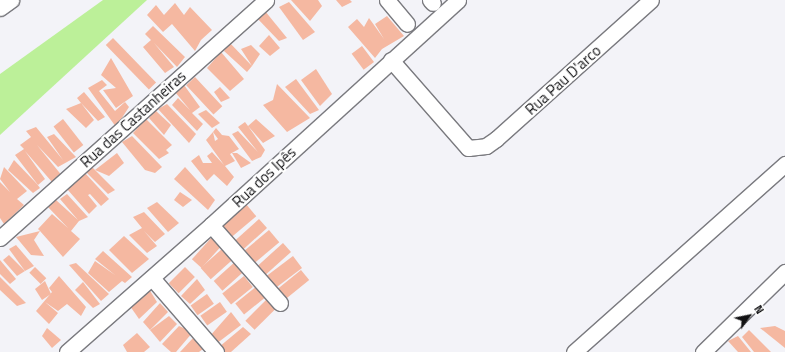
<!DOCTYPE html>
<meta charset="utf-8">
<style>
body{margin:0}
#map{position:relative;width:785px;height:352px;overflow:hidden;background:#f3f3f8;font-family:"Titillium Web",sans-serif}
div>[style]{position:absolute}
.green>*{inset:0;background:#bcf099}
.building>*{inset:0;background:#f5b8a1;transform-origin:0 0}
.roads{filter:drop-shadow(1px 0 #7a7a7f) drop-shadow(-1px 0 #7a7a7f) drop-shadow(0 1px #7a7a7f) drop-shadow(0 -1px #7a7a7f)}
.minor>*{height:15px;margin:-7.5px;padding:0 7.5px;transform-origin:7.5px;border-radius:7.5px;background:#fff}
span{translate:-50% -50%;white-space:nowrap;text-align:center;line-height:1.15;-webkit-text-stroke:4px #fff;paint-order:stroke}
.street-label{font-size:15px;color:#121214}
.north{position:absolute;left:729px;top:296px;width:40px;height:40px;-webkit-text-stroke:3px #fff;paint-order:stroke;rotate:57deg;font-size:11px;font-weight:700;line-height:16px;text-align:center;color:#121214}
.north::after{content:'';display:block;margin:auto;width:14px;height:18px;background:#121214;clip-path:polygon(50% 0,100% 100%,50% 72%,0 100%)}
</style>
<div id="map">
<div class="green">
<div style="clip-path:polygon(103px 0,147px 0,0 135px,0 74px)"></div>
</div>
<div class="building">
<div style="clip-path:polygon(291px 0,318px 0,322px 6px,310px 21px)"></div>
<div style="clip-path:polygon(336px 0,350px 0,352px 2px,342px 7px)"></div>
<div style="clip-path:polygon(289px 2px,315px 32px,303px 40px,279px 7px)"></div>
<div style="clip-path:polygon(175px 3px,184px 15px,190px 7px,212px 30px,201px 40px,195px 51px,172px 24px,163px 32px,147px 15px,156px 5px,164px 15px)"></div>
<div style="clip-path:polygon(265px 11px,287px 38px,279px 41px,255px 16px)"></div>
<div style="clip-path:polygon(387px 16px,404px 36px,382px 49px,375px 58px,348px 27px,357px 19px,364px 27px,369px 18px,384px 39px,375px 24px)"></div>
<div style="clip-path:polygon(153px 26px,185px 57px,177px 67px,154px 43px,174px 67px,165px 73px,143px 47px,151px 40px,145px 34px)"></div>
<div style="clip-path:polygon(269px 35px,280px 48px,270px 56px,259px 46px)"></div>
<div style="left:113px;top:38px;width:62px;height:10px;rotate:46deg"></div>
<div style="clip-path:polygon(229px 42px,252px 66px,241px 49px,251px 45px,260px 54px,252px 66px,247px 72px,224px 51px)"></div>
<div style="left:362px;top:46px;width:20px;height:13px;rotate:53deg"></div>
<div style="clip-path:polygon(221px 52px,244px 79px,230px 91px,207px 68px)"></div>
<div style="clip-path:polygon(111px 58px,133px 96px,116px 108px,103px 90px,116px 88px,101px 75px)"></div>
<div style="clip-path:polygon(316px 69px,332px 94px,320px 106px,301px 80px)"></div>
<div style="left:195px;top:77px;width:40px;height:12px;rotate:47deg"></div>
<div style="clip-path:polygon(296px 79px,319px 110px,310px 114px,285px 87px)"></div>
<div style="clip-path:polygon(102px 80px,107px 85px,99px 91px,115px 111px,125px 102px,129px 107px,116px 127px,88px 88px)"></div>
<div style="clip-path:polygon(277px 84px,310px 118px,287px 132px,263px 105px,273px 100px)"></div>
<div style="clip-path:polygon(184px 85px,200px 107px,192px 113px,203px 124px,197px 131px,172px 105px,178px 98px,190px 110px,175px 92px)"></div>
<div style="clip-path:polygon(220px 87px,230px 98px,221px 102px,214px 92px)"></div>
<div style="clip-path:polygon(84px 92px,105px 117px,98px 121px,81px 103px,94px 120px,86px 128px,66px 109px,81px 103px,77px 98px)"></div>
<div style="clip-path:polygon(167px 104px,196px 134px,189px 143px,158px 109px)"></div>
<div style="clip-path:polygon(155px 110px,171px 125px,164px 135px,149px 118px)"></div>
<div style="clip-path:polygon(206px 110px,220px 123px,212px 128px,198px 114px)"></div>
<div style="left:63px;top:119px;width:33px;height:12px;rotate:52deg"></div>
<div style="clip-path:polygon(146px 119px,172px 145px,166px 150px,169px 153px,159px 159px,133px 133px)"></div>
<div style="clip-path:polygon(256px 119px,275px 136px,263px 143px,248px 126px,265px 150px,261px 157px,252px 161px,232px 134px,238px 131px,258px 152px,238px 127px,245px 122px,248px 126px)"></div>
<div style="clip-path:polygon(36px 127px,63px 160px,47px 137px,54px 134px,76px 157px,58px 167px,37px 145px,63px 177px,52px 182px,25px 151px,45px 179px,38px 185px,15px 155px,24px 149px,20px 145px,31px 137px,26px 131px)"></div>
<div style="clip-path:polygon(216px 128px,222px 135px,229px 136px,239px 149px,230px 154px,235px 161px,225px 166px,234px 177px,227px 186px,214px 174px,207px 181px,191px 161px,199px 155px,203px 163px,212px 163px,207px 156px,212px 152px,224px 165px,206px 140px,213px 132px,215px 141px,218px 139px,213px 132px)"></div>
<div style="clip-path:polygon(132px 136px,162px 167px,155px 173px,145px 170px,122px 142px)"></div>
<div style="clip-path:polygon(117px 153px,124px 163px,109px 176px,95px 170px)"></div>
<div style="clip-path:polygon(232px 153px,237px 153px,251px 163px,241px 168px)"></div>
<div style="clip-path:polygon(14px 160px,37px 184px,40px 188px,33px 193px,8px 170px)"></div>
<div style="clip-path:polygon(4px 167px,27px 191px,17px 199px,24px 205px,4px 224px,0 218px,0 182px,10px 192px,0 179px)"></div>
<div style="clip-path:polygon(185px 167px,215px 200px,208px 210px,174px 179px)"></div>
<div style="clip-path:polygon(93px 168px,115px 190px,108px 194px,84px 170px)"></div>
<div style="clip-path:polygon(85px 173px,109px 199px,101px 206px,90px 194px,88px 195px,97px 206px,89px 214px,67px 189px)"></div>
<div style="clip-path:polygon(180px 192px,192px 200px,183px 207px,174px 200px)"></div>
<div style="clip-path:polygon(67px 194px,88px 217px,79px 221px,71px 231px,80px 239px,63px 257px,40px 231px,34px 240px,44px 256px,31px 255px,16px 237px,40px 231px,38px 229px,52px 214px,68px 228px,48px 207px,56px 200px,78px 220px,60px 199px)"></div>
<div style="clip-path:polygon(157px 202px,179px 223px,168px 232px,147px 208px)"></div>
<div style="left:246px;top:204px;width:16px;height:33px;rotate:50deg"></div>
<div style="clip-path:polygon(144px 212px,165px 234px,155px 242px,144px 231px,157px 246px,147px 253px,129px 235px,142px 228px,133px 217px)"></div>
<div style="left:259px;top:219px;width:12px;height:34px;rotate:48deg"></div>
<div style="left:269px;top:230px;width:16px;height:33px;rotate:50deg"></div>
<div style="clip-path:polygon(124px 236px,149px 259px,132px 273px,109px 250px)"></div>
<div style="left:212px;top:237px;width:13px;height:30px;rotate:42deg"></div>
<div style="left:283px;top:243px;width:12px;height:35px;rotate:48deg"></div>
<div style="clip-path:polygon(16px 245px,34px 266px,25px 271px,9px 249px)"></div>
<div style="left:223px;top:248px;width:15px;height:30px;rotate:48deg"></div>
<div style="clip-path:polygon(103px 251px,132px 277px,125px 283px,122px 281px,109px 292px,88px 273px,95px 261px,115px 275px,95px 259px)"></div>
<div style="clip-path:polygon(9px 255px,25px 271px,17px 276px,3px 260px)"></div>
<div style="left:293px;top:256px;width:15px;height:34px;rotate:53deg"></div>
<div style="clip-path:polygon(0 260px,16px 279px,10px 284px,0 274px)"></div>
<div style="left:236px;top:261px;width:13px;height:30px;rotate:48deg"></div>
<div style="clip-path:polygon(76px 263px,109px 294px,101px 301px,69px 265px)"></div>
<div style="left:35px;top:267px;width:16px;height:8px;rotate:45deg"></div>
<div style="left:185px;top:267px;width:14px;height:23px;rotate:45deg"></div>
<div style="left:301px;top:270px;width:13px;height:31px;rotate:51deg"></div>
<div style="clip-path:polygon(59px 276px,86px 307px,81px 316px,67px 304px,58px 311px,45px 302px,58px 313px,49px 324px,36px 311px,52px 292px,49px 288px)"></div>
<div style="left:244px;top:276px;width:14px;height:28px;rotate:51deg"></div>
<div style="clip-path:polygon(0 277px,26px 303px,17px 306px,0 290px)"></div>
<div style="clip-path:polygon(197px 279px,205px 290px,190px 304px,181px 296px)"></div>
<div style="clip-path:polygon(45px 281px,51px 294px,42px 300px,35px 289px)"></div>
<div style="clip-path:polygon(83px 282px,100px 304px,93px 308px,75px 290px)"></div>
<div style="left:257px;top:286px;width:14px;height:28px;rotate:51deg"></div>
<div style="clip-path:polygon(149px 289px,157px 302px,139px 319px,130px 306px)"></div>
<div style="left:207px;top:294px;width:12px;height:20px;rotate:55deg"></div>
<div style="left:268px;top:298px;width:13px;height:32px;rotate:45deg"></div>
<div style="left:220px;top:302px;width:12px;height:24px;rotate:55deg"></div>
<div style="clip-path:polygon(160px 303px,168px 312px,150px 330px,143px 322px)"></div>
<div style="clip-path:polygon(231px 312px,241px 325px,216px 344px,210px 336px)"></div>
<div style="clip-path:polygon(169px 316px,177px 324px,160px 342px,150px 330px)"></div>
<div style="clip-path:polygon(179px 326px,193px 332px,176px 352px,171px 352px,162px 344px)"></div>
<div style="clip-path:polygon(775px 326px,785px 331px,785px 348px,760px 328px)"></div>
<div style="clip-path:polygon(243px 327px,251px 334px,231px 352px,222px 352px,219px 347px)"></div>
<div style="clip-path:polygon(47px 328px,61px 340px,52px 348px,42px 336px)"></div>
<div style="clip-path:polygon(749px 330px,771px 352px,754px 352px,742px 337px)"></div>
<div style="clip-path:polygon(137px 333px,150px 347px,144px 352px,127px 352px,123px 345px)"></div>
<div style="clip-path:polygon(738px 336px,751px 352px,738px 352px,728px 341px)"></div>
<div style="clip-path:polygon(194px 337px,203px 349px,199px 352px,180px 352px)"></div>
</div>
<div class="roads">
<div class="minor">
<div style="left:387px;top:0;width:31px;rotate:50deg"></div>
<div style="left:430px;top:0;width:4px;rotate:45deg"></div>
<div style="left:0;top:8px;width:14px;rotate:-36deg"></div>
<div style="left:391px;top:60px;width:117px;rotate:48.8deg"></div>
<div style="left:468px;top:148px;width:18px;rotate:-6deg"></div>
<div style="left:486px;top:146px;width:12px;rotate:-35deg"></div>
<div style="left:496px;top:139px;width:208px;rotate:-41.9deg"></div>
<div style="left:211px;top:225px;width:104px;rotate:48.5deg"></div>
<div style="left:0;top:238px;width:357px;rotate:-41.8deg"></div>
<div style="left:152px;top:278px;width:98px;rotate:49.1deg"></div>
<div style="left:67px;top:352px;width:192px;rotate:-41.4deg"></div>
<div style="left:211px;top:225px;width:334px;rotate:-42.3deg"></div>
<div style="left:574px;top:352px;width:283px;rotate:-41.7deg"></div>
<div style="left:703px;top:352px;width:115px;rotate:-44.3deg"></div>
</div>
</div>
<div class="street-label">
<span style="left:563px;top:80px;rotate:-42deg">Rua Pau D'arco</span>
<span style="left:133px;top:119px;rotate:-42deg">Rua das Castanheiras</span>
<span style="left:264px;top:177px;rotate:-43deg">Rua dos Ipês</span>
</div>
<div class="north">N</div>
</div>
